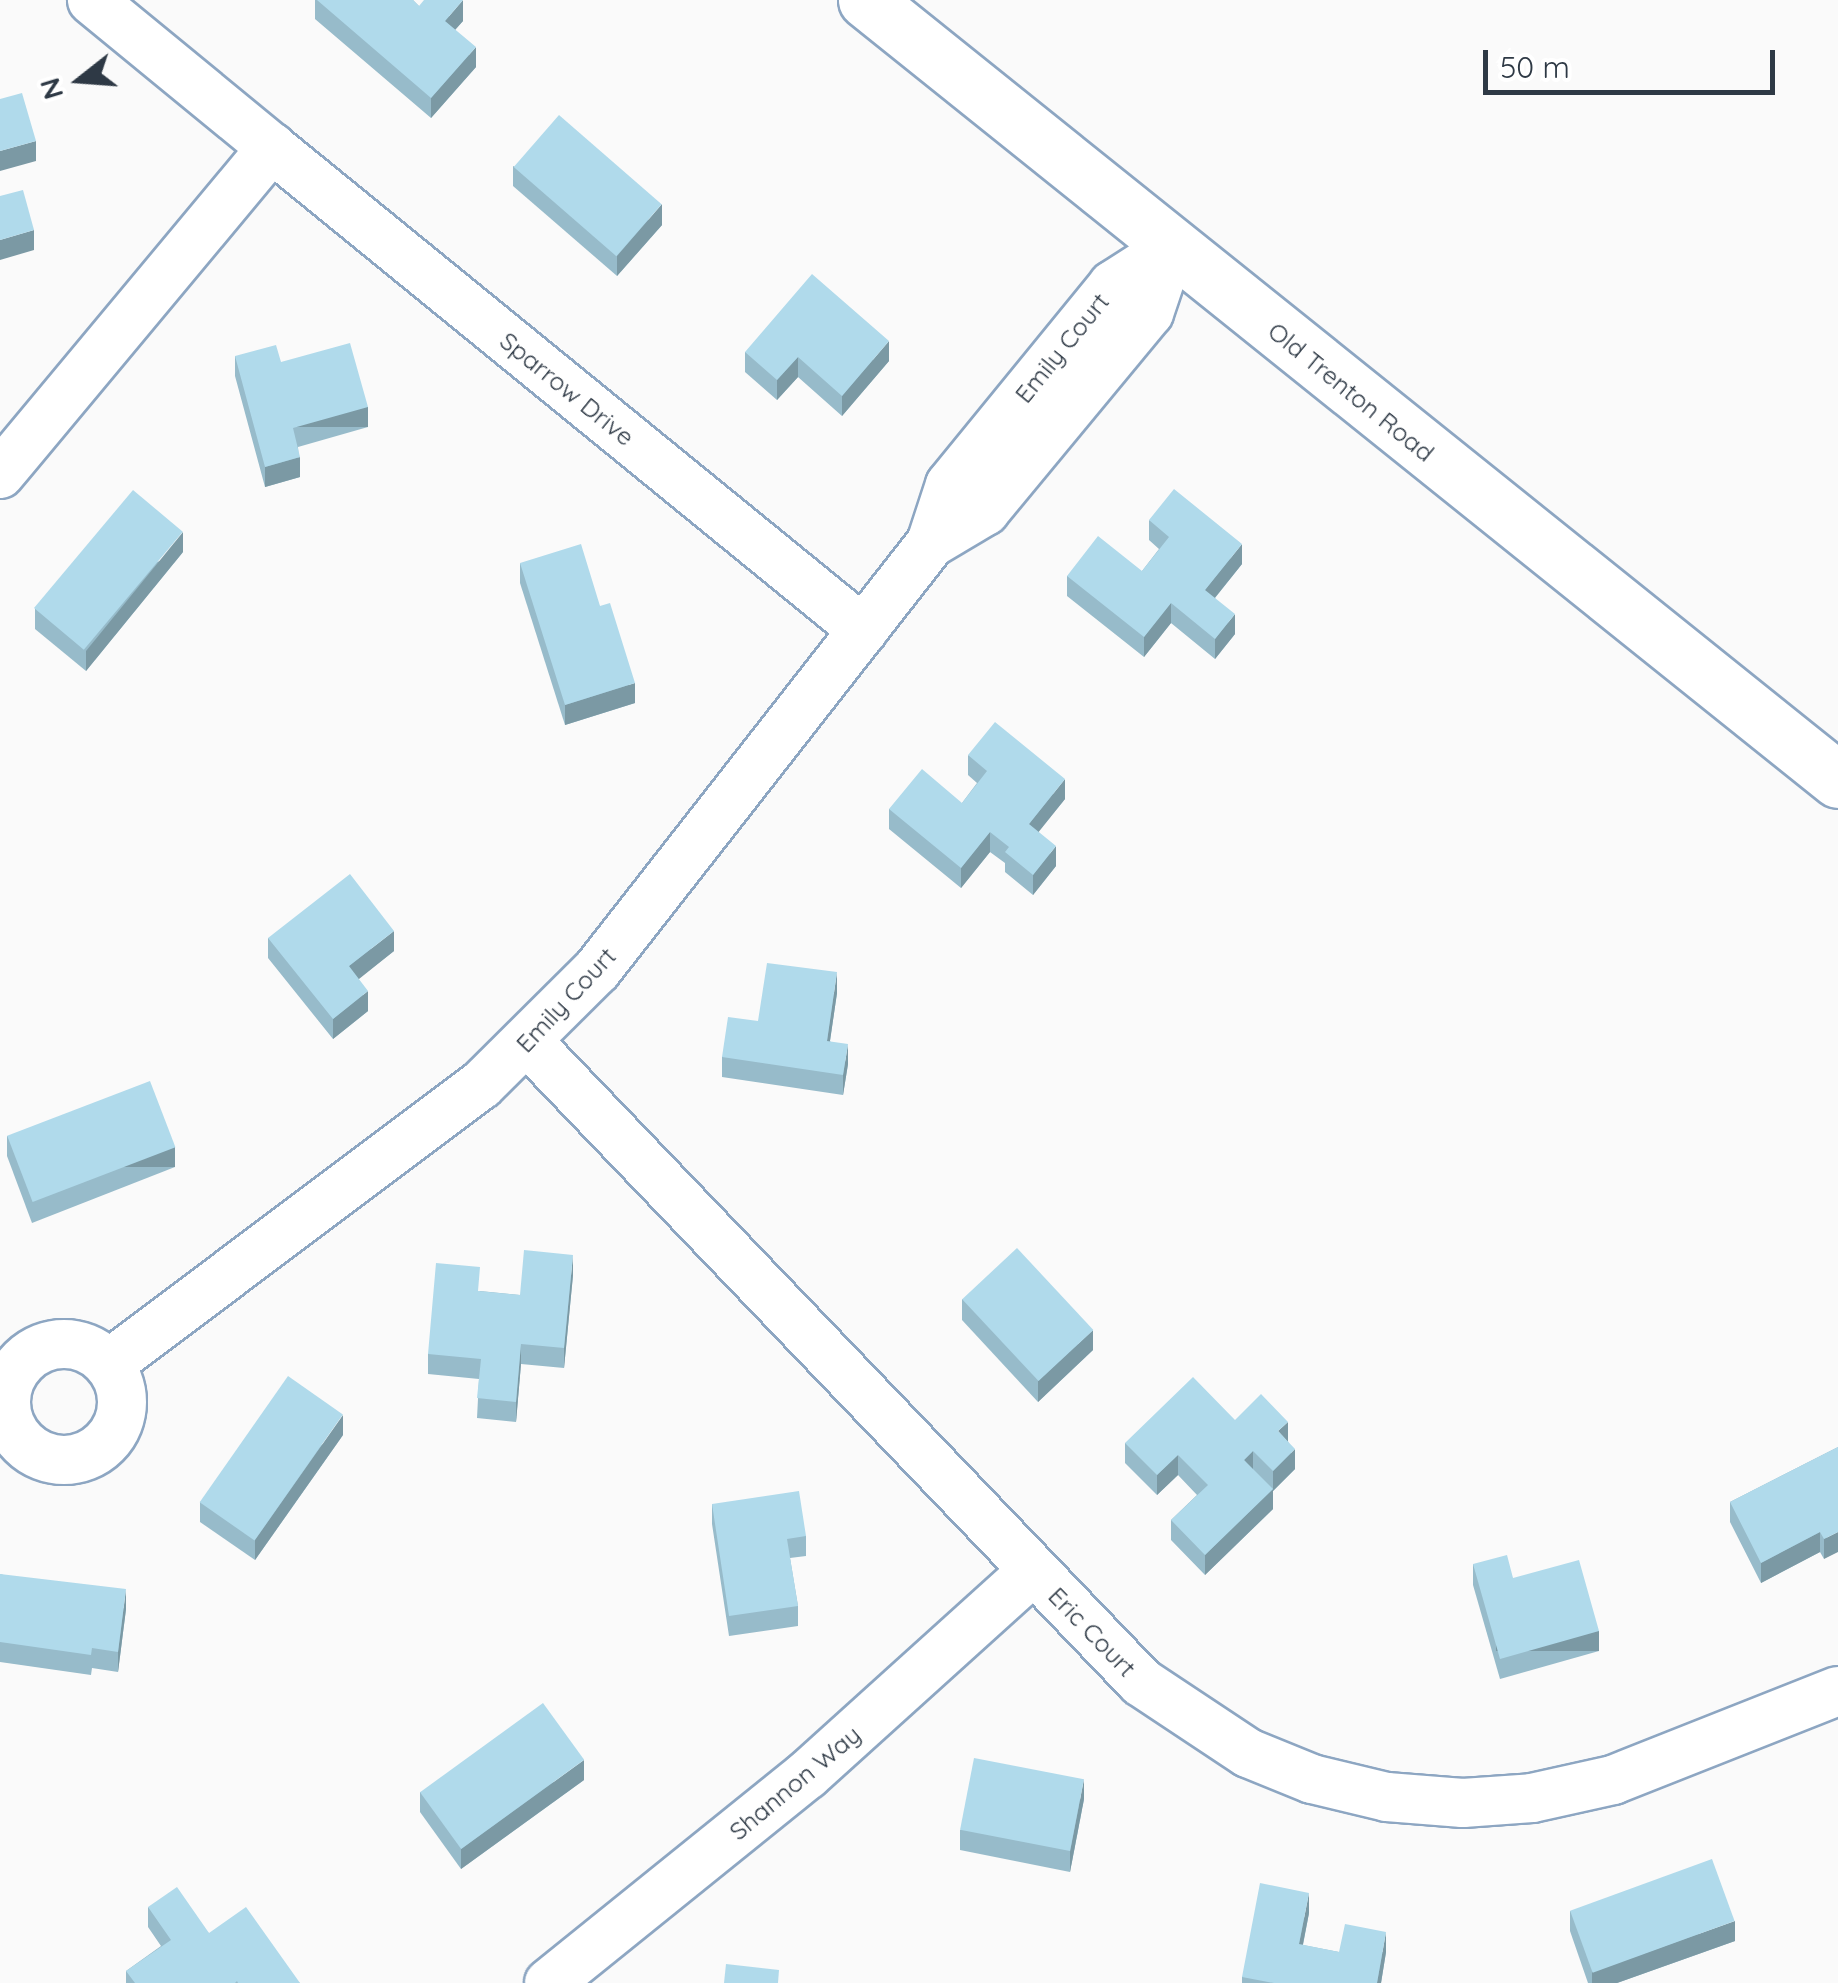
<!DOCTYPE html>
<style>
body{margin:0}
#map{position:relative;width:1838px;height:1983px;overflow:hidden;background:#fafafa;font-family:Quicksand,sans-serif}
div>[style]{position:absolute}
.roads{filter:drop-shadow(2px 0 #8da6c2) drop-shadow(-2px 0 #8da6c2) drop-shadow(0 2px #8da6c2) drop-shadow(0 -2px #8da6c2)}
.street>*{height:48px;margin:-24px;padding:0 24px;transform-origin:24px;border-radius:24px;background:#fff}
.street>.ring{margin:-24px;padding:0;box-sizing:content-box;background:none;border:48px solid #fff;border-radius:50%}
.secondary>*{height:55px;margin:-27.5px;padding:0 27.5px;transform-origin:27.5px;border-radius:27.5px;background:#fff}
.wall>*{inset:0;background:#97bbca}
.shaded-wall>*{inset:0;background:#7b99a4;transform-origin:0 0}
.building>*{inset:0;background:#b0daeb;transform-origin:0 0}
span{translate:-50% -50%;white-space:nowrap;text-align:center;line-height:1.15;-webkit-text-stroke:8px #fff;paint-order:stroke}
.street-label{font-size:25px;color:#2e3945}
.north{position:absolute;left:30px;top:30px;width:100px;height:100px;-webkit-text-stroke:8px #fff;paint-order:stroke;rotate:253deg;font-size:28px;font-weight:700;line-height:40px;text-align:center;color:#2e3945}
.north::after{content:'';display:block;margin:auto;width:35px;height:45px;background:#2e3945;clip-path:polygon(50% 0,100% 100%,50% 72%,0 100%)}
.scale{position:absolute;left:1483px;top:50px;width:292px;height:45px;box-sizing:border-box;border:5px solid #2e3945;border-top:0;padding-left:12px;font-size:30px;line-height:35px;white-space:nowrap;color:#2e3945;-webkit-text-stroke:8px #fff;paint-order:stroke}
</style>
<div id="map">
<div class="roads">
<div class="street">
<div style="left:272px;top:148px;width:763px;rotate:39.2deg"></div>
<div style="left:0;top:474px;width:425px;rotate:-50.2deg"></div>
<div style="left:272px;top:148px;width:233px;rotate:-140.6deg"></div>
<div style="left:931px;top:543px;width:61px;rotate:-71.9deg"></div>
<div style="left:950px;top:485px;width:258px;rotate:-50.8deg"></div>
<div style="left:1113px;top:285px;width:69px;rotate:-32.5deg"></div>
<div style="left:528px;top:1042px;width:886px;rotate:46.23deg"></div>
<div style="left:1141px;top:1682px;width:128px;rotate:33.6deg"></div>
<div style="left:1248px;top:1753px;width:69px;rotate:22.1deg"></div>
<div style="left:1312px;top:1779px;width:77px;rotate:13.5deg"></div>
<div style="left:1387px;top:1797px;width:76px;rotate:4.5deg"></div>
<div style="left:1463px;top:1803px;width:69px;rotate:-4.1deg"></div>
<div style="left:1532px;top:1798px;width:83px;rotate:-12.5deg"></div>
<div style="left:1613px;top:1780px;width:242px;rotate:-21.6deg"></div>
<div class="ring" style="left:6px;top:1344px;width:68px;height:68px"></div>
<div style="left:109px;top:1364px;width:465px;rotate:-36.9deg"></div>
<div style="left:481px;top:1085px;width:163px;rotate:-44.8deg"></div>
<div style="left:597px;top:970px;width:542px;rotate:-51.97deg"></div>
<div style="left:931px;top:543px;width:63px;rotate:-30.7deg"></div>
<div style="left:985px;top:511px;width:257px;rotate:-50.4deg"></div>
<div style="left:1149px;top:313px;width:69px;rotate:-71.3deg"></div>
<div style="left:549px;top:1983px;width:331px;rotate:-38.9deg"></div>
<div style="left:807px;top:1775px;width:304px;rotate:-42.1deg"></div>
</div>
<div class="secondary">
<div style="left:866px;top:0;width:1246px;rotate:38.75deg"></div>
</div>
</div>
<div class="wall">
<div style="clip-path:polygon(315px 0,413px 0,419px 6px,463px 21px,455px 30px,476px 67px,431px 118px,315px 19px)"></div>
<div style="clip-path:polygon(513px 166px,662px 225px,617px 276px,513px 186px)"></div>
<div style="clip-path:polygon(745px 352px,889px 361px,842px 416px,798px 377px,777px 400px,745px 372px)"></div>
<div style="clip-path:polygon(235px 356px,281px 362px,368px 427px,298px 447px,300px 477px,265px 487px,235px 376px)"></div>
<div style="clip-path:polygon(1149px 520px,1242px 564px,1215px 598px,1235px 634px,1215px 659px,1171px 623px,1144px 657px,1067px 596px,1067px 576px,1142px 571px,1159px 549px,1149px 540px)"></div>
<div style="clip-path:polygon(183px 552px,86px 671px,35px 629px,35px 609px)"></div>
<div style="clip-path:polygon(520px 563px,600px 606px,635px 703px,565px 725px,520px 583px)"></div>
<div style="clip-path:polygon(968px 755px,1065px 799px,1038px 832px,1056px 866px,1033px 895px,1005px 872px,1005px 863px,990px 852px,961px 888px,889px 829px,889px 809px,962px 803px,977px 783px,968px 775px)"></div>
<div style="clip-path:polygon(268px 938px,394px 951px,358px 979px,368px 1011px,333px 1039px,268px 958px)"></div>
<div style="clip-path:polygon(837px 993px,830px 1041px,848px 1064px,843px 1095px,722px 1077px,722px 1057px,758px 1021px)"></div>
<div style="clip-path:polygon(7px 1136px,175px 1167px,32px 1223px,7px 1156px)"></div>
<div style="clip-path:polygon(573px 1275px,564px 1368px,521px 1364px,516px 1422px,477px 1418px,479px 1379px,428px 1374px,428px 1354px,480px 1291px,520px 1295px)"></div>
<div style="clip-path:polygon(962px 1299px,1093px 1350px,1038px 1402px,962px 1320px)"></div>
<div style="clip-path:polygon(1235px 1420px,1288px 1441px,1295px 1469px,1273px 1491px,1273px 1509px,1205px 1575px,1171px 1540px,1171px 1520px,1197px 1495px,1178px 1475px,1157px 1495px,1125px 1463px,1125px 1443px)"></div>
<div style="clip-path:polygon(343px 1435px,255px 1560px,200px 1522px,200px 1502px)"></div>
<div style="clip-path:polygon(1838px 1447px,1824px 1559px,1820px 1552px,1761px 1583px,1730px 1522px,1730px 1502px)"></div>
<div style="clip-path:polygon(712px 1504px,806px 1536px,806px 1556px,790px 1558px,798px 1606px,798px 1626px,729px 1636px,712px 1524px)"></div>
<div style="clip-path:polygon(1473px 1564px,1513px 1578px,1599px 1651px,1500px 1679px,1473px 1585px)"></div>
<div style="clip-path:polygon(0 1574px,126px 1609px,118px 1672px,92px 1668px,91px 1675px,0 1662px)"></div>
<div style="clip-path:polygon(584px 1780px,461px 1869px,420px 1812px,420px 1792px)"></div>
<div style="clip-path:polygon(1084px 1799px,1070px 1872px,960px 1850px,960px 1830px)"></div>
<div style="clip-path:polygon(148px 1907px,209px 1933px,300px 1983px,126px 1983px,126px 1971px,161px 1946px,148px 1927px)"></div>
<div style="clip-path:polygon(1570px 1911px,1735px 1941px,1617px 1983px,1588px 1983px,1570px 1931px)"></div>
<div style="clip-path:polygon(1309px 1913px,1303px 1945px,1339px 1952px,1386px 1952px,1381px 1983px,1242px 1983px,1242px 1977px)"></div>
</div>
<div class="shaded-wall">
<div style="clip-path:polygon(463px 0,463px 21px,445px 41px,445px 21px)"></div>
<div style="clip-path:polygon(476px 47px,476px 67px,431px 118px,431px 98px)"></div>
<div style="clip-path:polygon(36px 141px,36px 161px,0 171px,0 151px)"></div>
<div style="clip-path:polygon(662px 204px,662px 225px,617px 276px,617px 256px)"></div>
<div style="clip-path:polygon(34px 230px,34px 250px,0 260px,0 240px)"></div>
<div style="clip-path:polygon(889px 341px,889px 361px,842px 416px,842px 396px)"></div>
<div style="clip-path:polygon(798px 357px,798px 377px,777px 400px,777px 380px)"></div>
<div style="left:368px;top:407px;width:20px;height:78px;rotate:90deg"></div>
<div style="clip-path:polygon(300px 457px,300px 477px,265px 487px,265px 467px)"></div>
<div style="clip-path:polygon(183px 532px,183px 552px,86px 671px,86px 651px)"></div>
<div style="clip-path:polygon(1242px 544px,1242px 564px,1205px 610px,1205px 590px)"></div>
<div style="clip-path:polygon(1171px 603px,1171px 623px,1144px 657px,1144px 637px)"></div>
<div style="clip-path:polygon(1235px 614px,1235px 634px,1215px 659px,1215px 639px)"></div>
<div style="clip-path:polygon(635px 683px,635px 703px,565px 725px,565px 705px)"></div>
<div style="clip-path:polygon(1065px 779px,1065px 799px,1029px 844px,1029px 824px)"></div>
<div style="clip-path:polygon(990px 832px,990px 852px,961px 888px,961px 868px)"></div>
<div style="clip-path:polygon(1056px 846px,1056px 866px,1033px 895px,1033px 875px)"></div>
<div style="clip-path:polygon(394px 931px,394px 951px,349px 987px,349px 966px)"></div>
<div style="clip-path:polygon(837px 972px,837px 993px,827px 1061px,827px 1041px)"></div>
<div style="clip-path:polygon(368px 991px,368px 1011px,333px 1039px,333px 1019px)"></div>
<div style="clip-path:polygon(848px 1044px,848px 1064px,843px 1095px,843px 1075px)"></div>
<div style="left:175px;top:1147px;width:20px;height:153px;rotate:90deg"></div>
<div style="clip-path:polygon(573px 1255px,573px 1275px,564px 1368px,564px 1348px)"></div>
<div style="clip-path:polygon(1093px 1330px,1093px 1350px,1038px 1402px,1038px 1381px)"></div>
<div style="clip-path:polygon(521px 1344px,521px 1364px,516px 1422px,516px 1402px)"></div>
<div style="clip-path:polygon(343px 1415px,343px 1435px,255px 1560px,255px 1540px)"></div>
<div style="clip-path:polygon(1288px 1422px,1288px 1442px,1278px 1431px)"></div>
<div style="clip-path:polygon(1295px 1449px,1295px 1469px,1273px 1491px,1273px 1471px)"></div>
<div style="clip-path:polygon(1253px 1451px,1253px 1471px,1244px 1460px)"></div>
<div style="clip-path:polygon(1178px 1455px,1178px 1475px,1157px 1495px,1157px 1475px)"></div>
<div style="clip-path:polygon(1273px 1489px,1273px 1509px,1205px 1575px,1205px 1555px)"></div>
<div style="clip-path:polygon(1820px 1532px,1820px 1552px,1761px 1583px,1761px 1563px)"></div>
<div style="clip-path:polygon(1838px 1532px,1838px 1552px,1824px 1559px,1824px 1539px)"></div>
<div style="clip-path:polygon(126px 1589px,126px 1609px,118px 1672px,118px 1652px)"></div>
<div style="left:1599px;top:1631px;width:20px;height:103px;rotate:90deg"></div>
<div style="clip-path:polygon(584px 1760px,584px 1780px,461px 1869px,461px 1849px)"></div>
<div style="clip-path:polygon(1084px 1779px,1084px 1799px,1070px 1872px,1070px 1852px)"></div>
<div style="clip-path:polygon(1309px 1893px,1309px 1913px,1299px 1964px,1299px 1944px)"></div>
<div style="clip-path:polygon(1735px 1921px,1735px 1941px,1617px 1983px,1592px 1983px,1592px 1972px)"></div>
<div style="clip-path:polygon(1386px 1932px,1386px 1952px,1381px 1983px,1377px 1983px)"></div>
</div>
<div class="building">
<div style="clip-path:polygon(317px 0,413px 0,419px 6px,424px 0,463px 0,445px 21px,476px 47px,431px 98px)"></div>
<div style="clip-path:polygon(22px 93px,36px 141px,0 151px,0 99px)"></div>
<div style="left:559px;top:115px;width:136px;height:69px;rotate:41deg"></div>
<div style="clip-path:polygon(23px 190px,34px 230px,0 240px,0 196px)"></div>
<div style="clip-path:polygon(812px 274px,889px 341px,842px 396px,798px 357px,777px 380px,745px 352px)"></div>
<div style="clip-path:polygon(350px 343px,368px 407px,293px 428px,300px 457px,265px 467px,235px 356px,276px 345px,281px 362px)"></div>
<div style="clip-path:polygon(1174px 489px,1242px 544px,1205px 590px,1235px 614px,1215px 639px,1171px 603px,1144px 637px,1067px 576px,1098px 536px,1142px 571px,1169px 537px,1149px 520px)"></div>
<div style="left:133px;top:490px;width:65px;height:154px;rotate:40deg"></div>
<div style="clip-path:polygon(581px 544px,600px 606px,610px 603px,635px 683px,565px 705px,520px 563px)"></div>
<div style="clip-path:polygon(995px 722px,1065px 779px,1029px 824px,1056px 846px,1033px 875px,1005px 852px,1009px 847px,990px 832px,961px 868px,889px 809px,922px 769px,962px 803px,987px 771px,968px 755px)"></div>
<div style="clip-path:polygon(350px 874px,394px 931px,349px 966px,368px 991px,333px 1019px,268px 938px)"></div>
<div style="clip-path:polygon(767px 963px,837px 972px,827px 1041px,848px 1044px,843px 1075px,722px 1057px,728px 1017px,758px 1021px)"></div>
<div style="left:150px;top:1081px;width:71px;height:153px;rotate:69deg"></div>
<div style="left:1017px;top:1248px;width:112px;height:75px;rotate:47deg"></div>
<div style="clip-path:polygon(524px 1250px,573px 1255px,564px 1348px,521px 1344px,516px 1402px,477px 1398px,481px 1359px,428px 1354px,436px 1263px,480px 1267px,478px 1291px,520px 1295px)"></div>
<div style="left:288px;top:1376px;width:67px;height:154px;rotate:35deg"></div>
<div style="clip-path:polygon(1193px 1377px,1235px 1420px,1261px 1394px,1288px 1422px,1278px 1431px,1295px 1449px,1273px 1471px,1253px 1451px,1244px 1460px,1273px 1489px,1205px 1555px,1171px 1520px,1208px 1485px,1178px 1455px,1157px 1475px,1125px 1443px)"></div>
<div style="clip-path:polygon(1838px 1447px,1838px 1532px,1824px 1539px,1820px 1532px,1761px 1563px,1730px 1502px)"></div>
<div style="clip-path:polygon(799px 1491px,806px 1536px,787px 1539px,798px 1606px,729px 1616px,712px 1504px)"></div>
<div style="clip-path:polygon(1507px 1555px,1513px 1578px,1579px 1560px,1599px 1631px,1500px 1659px,1473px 1564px)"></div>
<div style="clip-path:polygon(0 1574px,126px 1589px,118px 1652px,92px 1648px,91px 1655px,0 1642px)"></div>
<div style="left:543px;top:1703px;width:70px;height:152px;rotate:54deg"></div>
<div style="left:974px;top:1758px;width:112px;height:73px;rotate:11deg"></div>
<div style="left:1712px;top:1859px;width:66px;height:151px;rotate:70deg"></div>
<div style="clip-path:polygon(1260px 1883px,1309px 1893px,1299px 1944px,1339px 1952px,1345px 1924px,1386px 1932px,1377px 1983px,1274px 1983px,1242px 1977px)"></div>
<div style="clip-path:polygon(177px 1887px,209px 1933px,246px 1907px,300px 1983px,238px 1983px,237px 1981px,235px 1983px,135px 1983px,126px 1971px,171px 1940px,148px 1907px)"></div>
<div style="clip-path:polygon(726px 1964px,779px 1970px,778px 1983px,724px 1983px)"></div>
</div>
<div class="street-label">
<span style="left:1062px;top:348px;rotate:-51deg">Emily Court</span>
<span style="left:567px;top:389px;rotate:39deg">Sparrow Drive</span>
<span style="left:1351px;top:392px;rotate:39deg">Old Trenton Road</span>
<span style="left:566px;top:1000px;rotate:-47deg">Emily Court</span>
<span style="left:1092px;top:1632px;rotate:46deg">Eric Court</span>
<span style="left:795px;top:1783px;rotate:-40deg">Shannon Way</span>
</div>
<div class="north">N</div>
<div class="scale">50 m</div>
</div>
